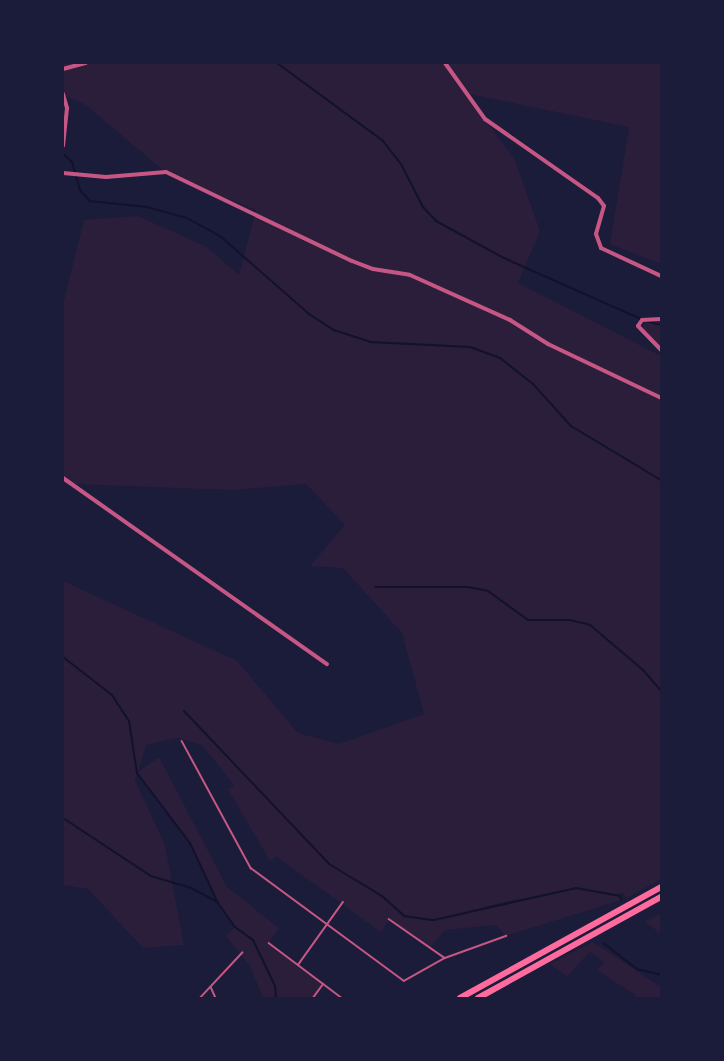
<!DOCTYPE html>
<style>
body{margin:0}
#map{position:relative;width:724px;height:1061px;overflow:hidden;background:#1b1b3a;font-family:"Open Sans",sans-serif}
div>[style]{position:absolute}
.green>*{inset:0;background:#2a1e3b}
.stream>*{height:2px;margin:-1px;padding:0 1px;transform-origin:1px;border-radius:1px;background:#12122b}
.service>*{height:1.5px;margin:-0.75px;padding:0 0.75px;transform-origin:0.75px;border-radius:0.75px;background:#c65784}
.minor>*{height:4px;margin:-2px;padding:0 2px;transform-origin:2px;border-radius:2px;background:#c65784}
.trunk>*{height:6px;margin:-3px;padding:0 3px;transform-origin:3px;border-radius:3px;background:#ff6b9d}
span{translate:-50% -50%;white-space:nowrap;text-align:center;line-height:1.15;-webkit-text-stroke:5px #1b1b3a;paint-order:stroke}
.frame{position:absolute;inset:0;border:64px solid #1b1b3a;pointer-events:none}
</style>
<div id="map">
<div class="green">
<div style="clip-path:polygon(evenodd,63px 63px,661px 63px,661px 264px,610px 244px,629px 127px,465px 93px,515px 160px,540px 231px,518px 283px,661px 356px,661px 879px,627px 898px,623px 893px,608px 895px,620px 896px,621px 900px,506px 936px,496px 925px,445px 930px,430px 948px,389px 919px,381px 932px,277px 857px,270px 861px,228px 789px,234px 785px,202px 745px,177px 738px,146px 745px,138px 772px,159px 757px,227px 887px,279px 928px,269px 943px,323px 984px,313px 998px,263px 998px,250px 966px,226px 936px,235px 927px,218px 903px,190px 843px,137px 773px,135px 780px,165px 845px,184px 945px,143px 948px,88px 889px,63px 885px,63px 581px,237px 661px,298px 733px,339px 744px,424px 714px,402px 633px,343px 568px,310px 566px,345px 525px,306px 484px,234px 490px,71px 484px,63px 478px,63px 304px,84px 220px,138px 216px,207px 247px,239px 275px,256px 210px,171px 177px,86px 105px,63px 95px,63px 63px,551px 893px,551px 894px,438px 919px,500px 903px,551px 893px)"></div>
<div style="clip-path:polygon(646px 322px,661px 322px,661px 347px,642px 328px)"></div>
<div style="clip-path:polygon(661px 913px,661px 934px,645px 922px)"></div>
<div style="clip-path:polygon(593px 942px,661px 987px,661px 998px,634px 998px,635px 995px,597px 970px,604px 962px,590px 951px,567px 977px,550px 964px)"></div>
</div>
<div class="stream">
<div style="left:277px;top:63px;width:132px;rotate:36.3deg"></div>
<div style="left:383px;top:141px;width:29px;rotate:52deg"></div>
<div style="left:401px;top:164px;width:48px;rotate:62.9deg"></div>
<div style="left:423px;top:207px;width:19px;rotate:47deg"></div>
<div style="left:436px;top:221px;width:77px;rotate:28.6deg"></div>
<div style="left:504px;top:258px;width:150px;rotate:24deg"></div>
<div style="left:63px;top:154px;width:12px;rotate:42deg"></div>
<div style="left:72px;top:162px;width:29px;rotate:74deg"></div>
<div style="left:80px;top:190px;width:15px;rotate:48deg"></div>
<div style="left:90px;top:201px;width:57px;rotate:6deg"></div>
<div style="left:147px;top:207px;width:41px;rotate:15.4deg"></div>
<div style="left:187px;top:218px;width:38px;rotate:29deg"></div>
<div style="left:220px;top:236px;width:118px;rotate:41.2deg"></div>
<div style="left:309px;top:314px;width:30px;rotate:33deg"></div>
<div style="left:334px;top:330px;width:38px;rotate:18deg"></div>
<div style="left:370px;top:342px;width:100px;rotate:2.9deg"></div>
<div style="left:470px;top:347px;width:32px;rotate:20deg"></div>
<div style="left:500px;top:358px;width:42px;rotate:38.2deg"></div>
<div style="left:533px;top:384px;width:57px;rotate:47.9deg"></div>
<div style="left:571px;top:426px;width:105px;rotate:31deg"></div>
<div style="left:646px;top:321px;width:16px;rotate:15deg"></div>
<div style="left:375px;top:587px;width:93px"></div>
<div style="left:468px;top:587px;width:20px;rotate:11deg"></div>
<div style="left:488px;top:591px;width:49px;rotate:35.9deg"></div>
<div style="left:528px;top:620px;width:42px"></div>
<div style="left:570px;top:620px;width:21px;rotate:14deg"></div>
<div style="left:590px;top:625px;width:70px;rotate:40.3deg"></div>
<div style="left:643px;top:670px;width:28px;rotate:49deg"></div>
<div style="left:63px;top:657px;width:62px;rotate:37.8deg"></div>
<div style="left:112px;top:695px;width:31px;rotate:57deg"></div>
<div style="left:129px;top:721px;width:53px;rotate:81.3deg"></div>
<div style="left:137px;top:773px;width:88px;rotate:52.9deg"></div>
<div style="left:190px;top:843px;width:66px;rotate:65deg"></div>
<div style="left:218px;top:903px;width:29px;rotate:55deg"></div>
<div style="left:235px;top:927px;width:22px;rotate:36deg"></div>
<div style="left:253px;top:940px;width:51px;rotate:64.4deg"></div>
<div style="left:275px;top:986px;width:12px;rotate:85deg"></div>
<div style="left:184px;top:711px;width:211px;rotate:46.5deg"></div>
<div style="left:329px;top:864px;width:62px;rotate:31.1deg"></div>
<div style="left:382px;top:896px;width:30px;rotate:42deg"></div>
<div style="left:404px;top:916px;width:30px;rotate:8deg"></div>
<div style="left:434px;top:920px;width:146px;rotate:-12.7deg"></div>
<div style="left:576px;top:888px;width:45px;rotate:10.3deg"></div>
<div style="left:620px;top:896px;width:4px;rotate:76deg"></div>
<div style="left:63px;top:818px;width:105px;rotate:33.4deg"></div>
<div style="left:151px;top:876px;width:42px;rotate:16.7deg"></div>
<div style="left:191px;top:888px;width:30px;rotate:28deg"></div>
<div style="left:603px;top:943px;width:43px;rotate:37.4deg"></div>
<div style="left:637px;top:969px;width:25px;rotate:14deg"></div>
</div>
<div class="service">
<div style="left:182px;top:741px;width:145px;rotate:61.5deg"></div>
<div style="left:251px;top:868px;width:190px;rotate:36.4deg"></div>
<div style="left:404px;top:981px;width:47px;rotate:-29.3deg"></div>
<div style="left:445px;top:958px;width:65px;rotate:-19.8deg"></div>
<div style="left:389px;top:919px;width:68px;rotate:34.9deg"></div>
<div style="left:269px;top:943px;width:91px;rotate:37deg"></div>
<div style="left:298px;top:965px;width:77px;rotate:-54.5deg"></div>
<div style="left:211px;top:987px;width:12px;rotate:66deg"></div>
<div style="left:200px;top:998px;width:62px;rotate:-47deg"></div>
<div style="left:313px;top:998px;width:17px;rotate:-54deg"></div>
</div>
<div class="minor">
<div style="left:445px;top:63px;width:69px;rotate:54.5deg"></div>
<div style="left:485px;top:119px;width:138px;rotate:35deg"></div>
<div style="left:598px;top:198px;width:10px;rotate:53deg"></div>
<div style="left:604px;top:206px;width:29px;rotate:106deg"></div>
<div style="left:596px;top:234px;width:15px;rotate:70deg"></div>
<div style="left:601px;top:248px;width:66px;rotate:25deg"></div>
<div style="left:63px;top:69px;width:24px;rotate:-15deg"></div>
<div style="left:63px;top:94px;width:15px;rotate:74deg"></div>
<div style="left:67px;top:108px;width:38px;rotate:96deg"></div>
<div style="left:63px;top:173px;width:43px;rotate:5.3deg"></div>
<div style="left:106px;top:177px;width:60px;rotate:-4.8deg"></div>
<div style="left:166px;top:172px;width:206px;rotate:25.6deg"></div>
<div style="left:352px;top:261px;width:22px;rotate:21deg"></div>
<div style="left:373px;top:269px;width:37px;rotate:9deg"></div>
<div style="left:410px;top:275px;width:110px;rotate:24.2deg"></div>
<div style="left:510px;top:320px;width:45px;rotate:32.3deg"></div>
<div style="left:548px;top:344px;width:125px;rotate:25.5deg"></div>
<div style="left:661px;top:319px;width:19px;rotate:177deg"></div>
<div style="left:642px;top:320px;width:7px;rotate:124deg"></div>
<div style="left:638px;top:326px;width:33px;rotate:46deg"></div>
<div style="left:63px;top:478px;width:323px;rotate:35.2deg"></div>
</div>
<div class="trunk">
<div style="left:460px;top:998px;width:230px;rotate:-28.9deg"></div>
<div style="left:478px;top:998px;width:209px;rotate:-28.9deg"></div>
</div>
<div class="frame"></div>
</div>
